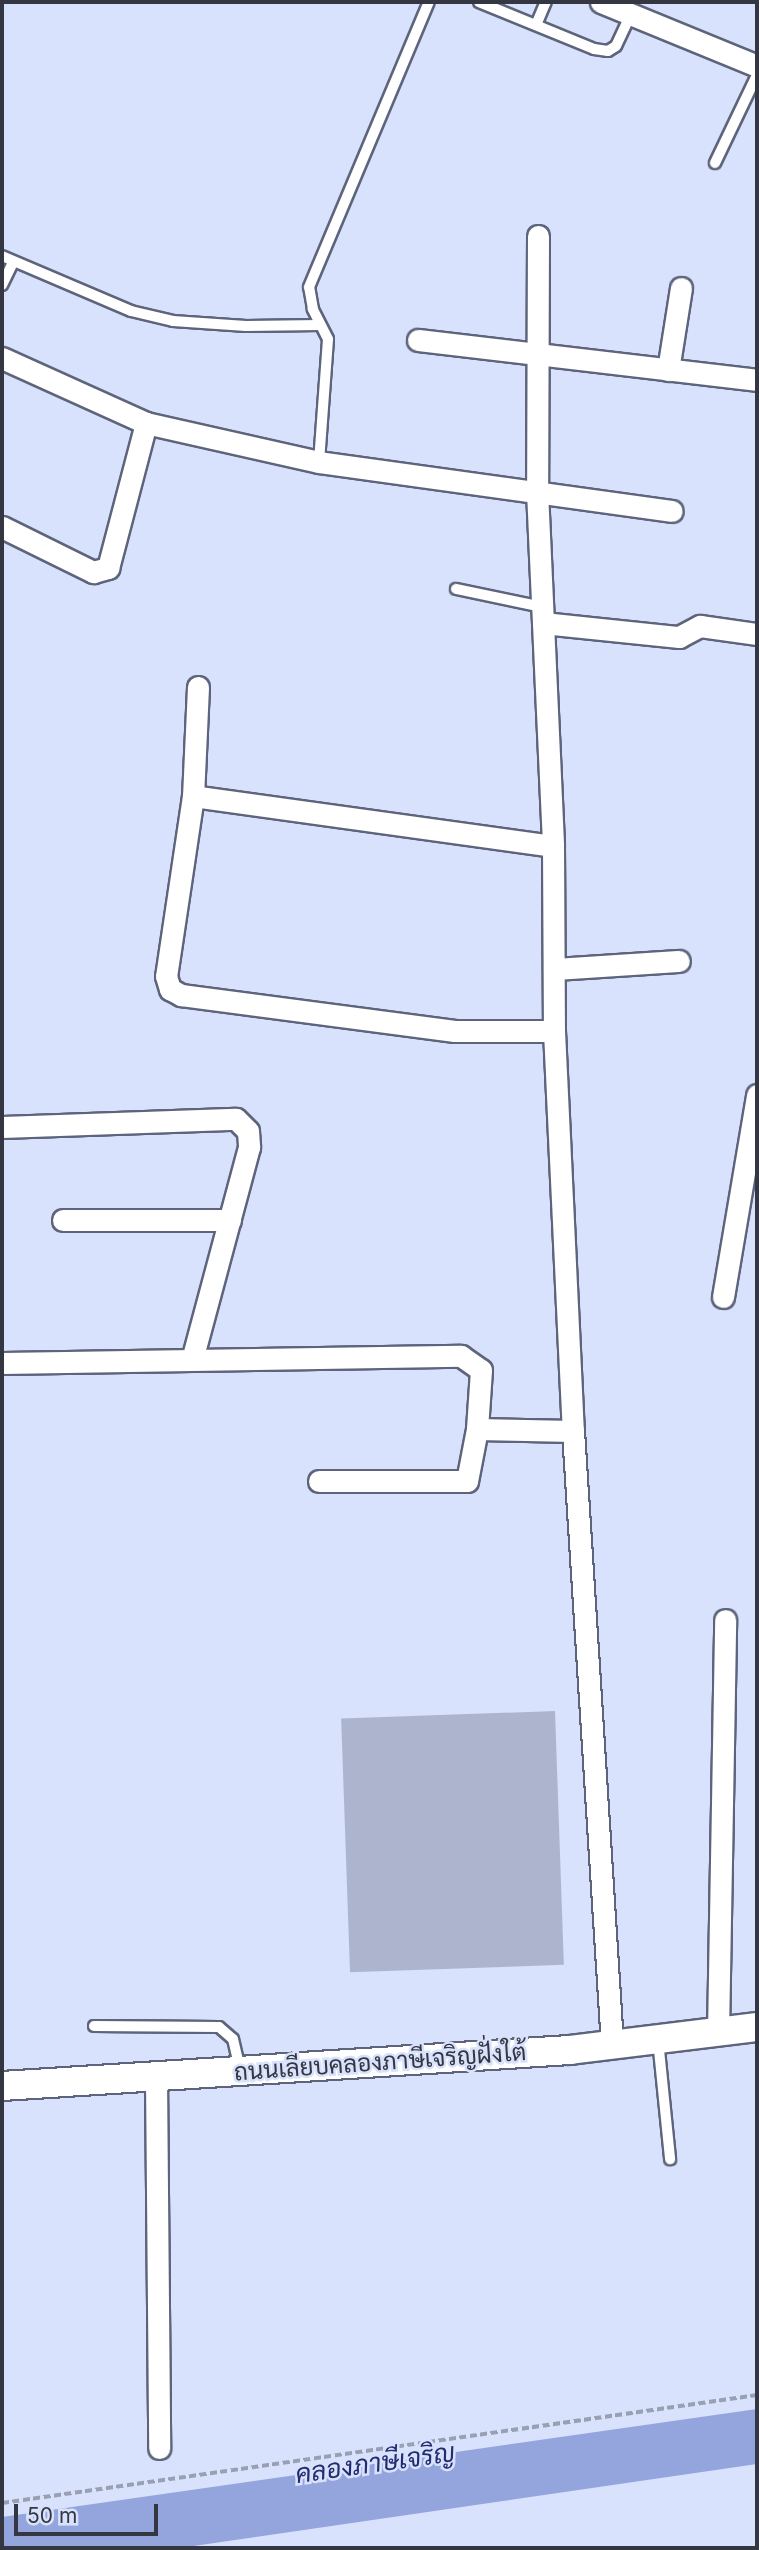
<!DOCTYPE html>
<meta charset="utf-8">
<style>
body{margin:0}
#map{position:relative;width:759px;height:2550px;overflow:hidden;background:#d9e2fc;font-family:Inter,Sarabun,sans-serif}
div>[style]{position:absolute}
.water>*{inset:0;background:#94a5de}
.building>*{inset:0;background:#adb5ce;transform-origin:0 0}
.path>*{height:3.5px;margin-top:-1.75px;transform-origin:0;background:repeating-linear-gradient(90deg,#9aa0b4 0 7px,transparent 0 10.5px)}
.roads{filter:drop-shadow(2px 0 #5d647b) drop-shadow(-2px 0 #5d647b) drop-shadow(0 2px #5d647b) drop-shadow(0 -2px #5d647b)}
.lane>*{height:10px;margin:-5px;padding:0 5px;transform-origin:5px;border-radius:5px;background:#fff}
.street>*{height:21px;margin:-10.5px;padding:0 10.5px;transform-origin:10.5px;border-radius:10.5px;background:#fff}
.secondary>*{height:28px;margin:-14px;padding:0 14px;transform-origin:14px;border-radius:14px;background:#fff}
span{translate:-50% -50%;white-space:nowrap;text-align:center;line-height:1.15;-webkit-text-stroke:5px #d9e2fc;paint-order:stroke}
.street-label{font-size:24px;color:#343741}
.water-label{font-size:26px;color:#222c6f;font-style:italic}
.frame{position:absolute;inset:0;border:4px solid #343741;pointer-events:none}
.scale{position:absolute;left:14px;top:2504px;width:144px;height:32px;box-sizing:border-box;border:4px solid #343741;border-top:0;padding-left:9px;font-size:21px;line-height:24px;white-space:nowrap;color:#343741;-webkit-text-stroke:5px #d9e2fc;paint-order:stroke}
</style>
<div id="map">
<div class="water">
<div style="clip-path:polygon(757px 2409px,757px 2464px,180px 2548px,2px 2548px,2px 2517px)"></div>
</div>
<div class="building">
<div style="left:555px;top:1711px;width:254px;height:214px;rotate:88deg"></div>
</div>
<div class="path">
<div style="left:2px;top:2503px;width:763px;rotate:-8.14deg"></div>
</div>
<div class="roads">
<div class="lane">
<div style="left:479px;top:2px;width:124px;rotate:22.2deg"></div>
<div style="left:594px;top:49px;width:14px;rotate:8deg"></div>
<div style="left:608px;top:51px;width:9px;rotate:-32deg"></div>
<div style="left:616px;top:46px;width:35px;rotate:-65deg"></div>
<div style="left:536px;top:25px;width:25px;rotate:-67deg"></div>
<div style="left:715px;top:163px;width:98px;rotate:-64.5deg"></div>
<div style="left:2px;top:256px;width:140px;rotate:23.1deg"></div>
<div style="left:131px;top:311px;width:43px;rotate:13.4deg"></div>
<div style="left:173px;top:321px;width:73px;rotate:3.9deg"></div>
<div style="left:246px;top:326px;width:74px;rotate:-0.8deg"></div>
<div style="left:2px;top:285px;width:25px;rotate:-64deg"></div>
<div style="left:319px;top:462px;width:123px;rotate:-85.8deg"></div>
<div style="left:328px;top:339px;width:34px;rotate:-117deg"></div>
<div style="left:313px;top:309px;width:22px;rotate:-100deg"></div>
<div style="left:309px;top:287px;width:309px;rotate:-67.2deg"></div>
<div style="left:456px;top:589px;width:88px;rotate:11.8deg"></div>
<div style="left:94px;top:2026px;width:125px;rotate:0.5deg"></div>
<div style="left:219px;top:2027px;width:18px;rotate:41deg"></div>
<div style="left:233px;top:2039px;width:31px;rotate:77deg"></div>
<div style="left:658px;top:2040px;width:120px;rotate:84.2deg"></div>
</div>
<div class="street">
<div style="left:601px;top:2px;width:169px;rotate:22.3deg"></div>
<div style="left:538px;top:236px;width:255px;rotate:90.2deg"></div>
<div style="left:537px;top:491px;width:355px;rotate:87.4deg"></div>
<div style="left:553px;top:846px;width:185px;rotate:89.7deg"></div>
<div style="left:554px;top:1031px;width:400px;rotate:87.3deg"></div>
<div style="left:573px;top:1431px;width:614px;rotate:86.36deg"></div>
<div style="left:418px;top:340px;width:341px;rotate:6.7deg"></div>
<div style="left:2px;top:358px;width:158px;rotate:24.3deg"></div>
<div style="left:146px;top:423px;width:177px;rotate:12.7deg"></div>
<div style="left:319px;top:462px;width:356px;rotate:7.9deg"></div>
<div style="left:668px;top:370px;width:83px;rotate:-81deg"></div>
<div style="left:2px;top:527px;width:102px;rotate:26.3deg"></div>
<div style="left:93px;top:572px;width:16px;rotate:-15deg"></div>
<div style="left:108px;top:568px;width:150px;rotate:-75.3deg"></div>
<div style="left:543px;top:623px;width:137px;rotate:5.9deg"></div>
<div style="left:679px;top:637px;width:24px;rotate:-28deg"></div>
<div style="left:700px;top:626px;width:58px;rotate:8deg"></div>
<div style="left:198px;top:687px;width:109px;rotate:92.6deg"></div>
<div style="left:193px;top:796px;width:182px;rotate:98.5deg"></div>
<div style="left:166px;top:976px;width:14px;rotate:73deg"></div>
<div style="left:170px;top:989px;width:13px;rotate:29deg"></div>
<div style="left:181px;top:995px;width:276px;rotate:7.5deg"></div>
<div style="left:455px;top:1031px;width:99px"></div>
<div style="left:193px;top:796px;width:363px;rotate:7.9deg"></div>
<div style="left:554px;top:969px;width:125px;rotate:-3.7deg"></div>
<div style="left:2px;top:1127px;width:234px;rotate:-2deg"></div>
<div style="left:236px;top:1119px;width:17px;rotate:45deg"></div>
<div style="left:248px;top:1131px;width:16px;rotate:86deg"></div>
<div style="left:249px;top:1147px;width:220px;rotate:105deg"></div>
<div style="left:63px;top:1220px;width:167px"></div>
<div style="left:723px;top:1297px;width:205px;rotate:-80.4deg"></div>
<div style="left:2px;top:1363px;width:459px;rotate:-0.9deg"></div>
<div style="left:461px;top:1356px;width:24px;rotate:35deg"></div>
<div style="left:481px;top:1370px;width:59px;rotate:93.9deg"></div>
<div style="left:477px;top:1429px;width:96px;rotate:1.2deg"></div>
<div style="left:319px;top:1481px;width:148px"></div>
<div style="left:467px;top:1481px;width:53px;rotate:-79.1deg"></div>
<div style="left:718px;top:2033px;width:413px;rotate:-89deg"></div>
<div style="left:156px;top:2077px;width:371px;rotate:89.5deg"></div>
</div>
<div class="secondary">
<div style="left:2px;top:2086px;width:569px;rotate:-3.63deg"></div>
<div style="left:570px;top:2050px;width:188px;rotate:-7deg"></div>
</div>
</div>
<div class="street-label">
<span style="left:380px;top:2062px;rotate:-4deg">ถนนเลียบคลองภาษีเจริญฝั่งใต้</span>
</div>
<div class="water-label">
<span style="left:375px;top:2463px;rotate:-8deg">คลองภาษีเจริญ</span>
</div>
<div class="frame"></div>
<div class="scale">50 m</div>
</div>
